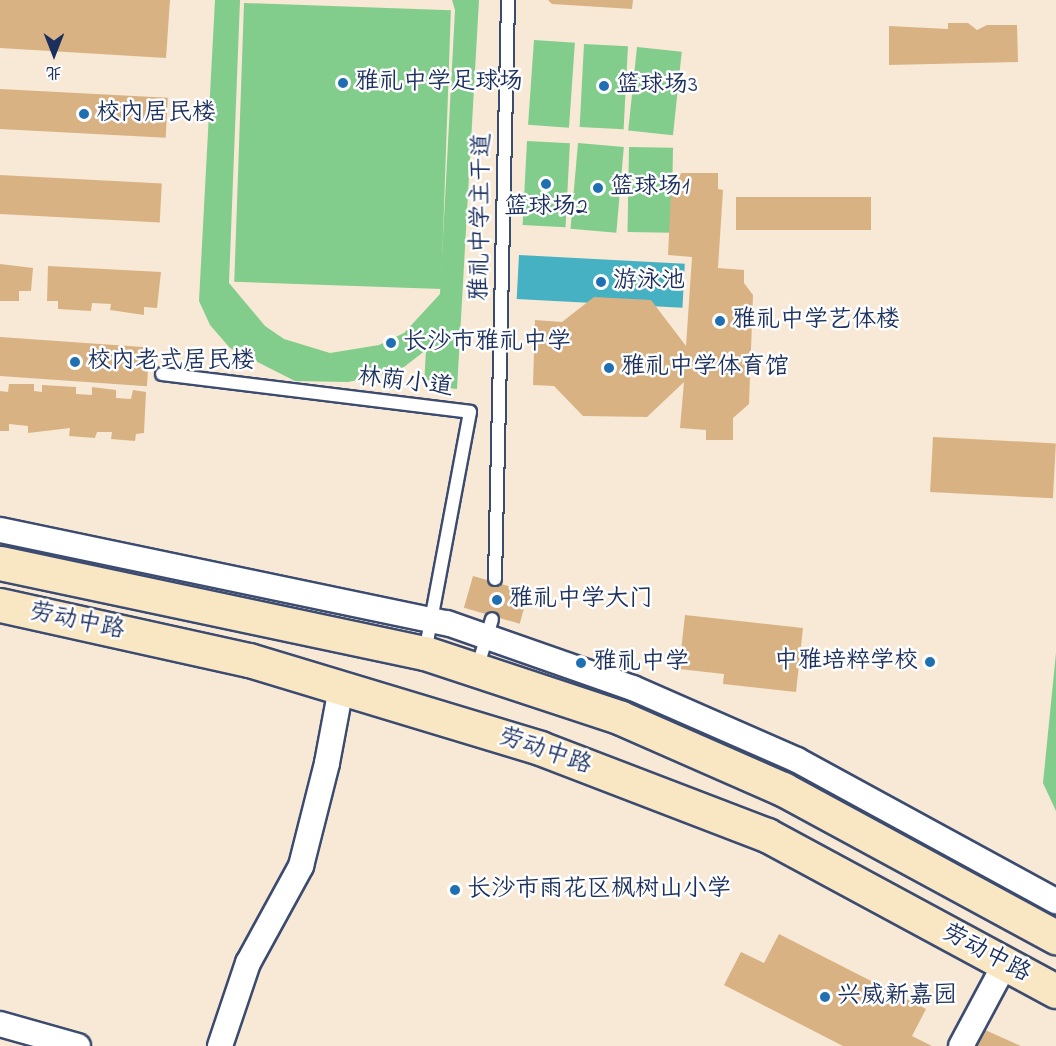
<!DOCTYPE html>
<meta charset="utf-8">
<style>
body{margin:0}
#map{position:relative;width:1056px;height:1046px;overflow:hidden;background:#f7e9d5;font-family:"Indie Flower","LXGW WenKai TC",sans-serif}
div>[style]{position:absolute}
.green>*{inset:0;background:#82cd8b;transform-origin:0 0}
.water>*{inset:0;background:#45b1c2;transform-origin:0 0}
.building>*{inset:0;background:#d9b284;transform-origin:0 0}
.roads{filter:drop-shadow(2px 0 #3c4b70) drop-shadow(-2px 0 #3c4b70) drop-shadow(0 2px #3c4b70) drop-shadow(0 -2px #3c4b70)}
.lane>*{height:12px;margin:-6px;padding:0 6px;transform-origin:6px;border-radius:6px;background:#fff}
.street>*{height:24px;margin:-12px;padding:0 12px;transform-origin:12px;border-radius:12px;background:#fff}
.secondary>*{height:33px;margin:-16.5px;padding:0 16.5px;transform-origin:16.5px;border-radius:16.5px;background:#f9e7c3}
.dots>*{width:16px;height:16px;translate:-50% -50%;box-sizing:border-box;border:3px solid #fff;border-radius:50%}
span{translate:-50% -50%;white-space:nowrap;text-align:center;line-height:1.15;-webkit-text-stroke:5px #fff;paint-order:stroke}
.poi-label{font-size:24px;color:#1b2f5e}
.left{translate:0 -50%;text-align:left}
.right{translate:-100% -50%;text-align:right}
.street-label{font-size:24px;color:#1b2f5e}
.north{position:absolute;left:24px;top:24px;width:60px;height:60px;-webkit-text-stroke:4px #fff;paint-order:stroke;rotate:180deg;font-size:16px;font-weight:700;line-height:24px;text-align:center;color:#1b2f5e}
.north::after{content:'';display:block;margin:auto;width:21px;height:27px;background:#1b2f5e;clip-path:polygon(50% 0,100% 100%,50% 72%,0 100%)}
</style>
<div id="map">
<div class="green">
<div style="clip-path:polygon(215px 0,240px 0,229px 283px,265px 326px,284px 339px,330px 353px,379px 345px,404px 333px,440px 294px,455px 10px,452px 0,479px 0,457px 389px,424px 385px,426px 350px,404px 367px,377px 376px,348px 382px,295px 381px,230px 348px,210px 325px,199px 301px)"></div>
<div style="left:244px;top:3px;width:207px;height:279px;rotate:2deg"></div>
<div style="left:534px;top:40px;width:41px;height:85px;rotate:4deg"></div>
<div style="left:584px;top:44px;width:44px;height:83px;rotate:3deg"></div>
<div style="left:637px;top:47px;width:45px;height:84px;rotate:6deg"></div>
<div style="left:527px;top:141px;width:43px;height:84px;rotate:3deg"></div>
<div style="left:578px;top:143px;width:46px;height:86px;rotate:5deg"></div>
<div style="left:629px;top:147px;width:44px;height:85px;rotate:1deg"></div>
<div style="clip-path:polygon(1056px 653px,1056px 811px,1043px 783px)"></div>
</div>
<div class="water">
<div style="left:519px;top:255px;width:166px;height:44px;rotate:3deg"></div>
</div>
<div class="building">
<div style="clip-path:polygon(0 0,170px 0,166px 58px,0 48px)"></div>
<div style="clip-path:polygon(548px 0,633px 0,632px 9px,552px 4px)"></div>
<div style="clip-path:polygon(948px 23px,968px 23px,977px 30px,987px 25px,1017px 25px,1018px 62px,889px 65px,889px 26px,948px 29px)"></div>
<div style="left:0;top:89px;width:168px;height:40px;rotate:3deg"></div>
<div style="clip-path:polygon(672px 173px,718px 173px,718px 189px,723px 190px,718px 268px,744px 270px,744px 283px,753px 295px,749px 404px,733px 418px,733px 440px,706px 440px,706px 430px,680px 428px,684px 382px,647px 417px,583px 416px,554px 386px,533px 385px,535px 320px,562px 322px,594px 297px,651px 300px,686px 346px,692px 257px,668px 255px)"></div>
<div style="left:0;top:175px;width:162px;height:39px;rotate:3deg"></div>
<div style="left:871px;top:197px;width:33px;height:135px;rotate:90deg"></div>
<div style="clip-path:polygon(0 264px,33px 268px,31px 291px,19px 291px,19px 301px,0 301px)"></div>
<div style="clip-path:polygon(48px 266px,161px 272px,157px 308px,144px 307px,144px 315px,110px 310px,111px 304px,92px 303px,91px 311px,58px 309px,58px 301px,47px 301px)"></div>
<div style="left:0;top:337px;width:150px;height:39px;rotate:4deg"></div>
<div style="clip-path:polygon(9px 384px,34px 384px,34px 391px,42px 392px,42px 385px,76px 387px,76px 394px,92px 395px,92px 387px,116px 390px,116px 398px,131px 399px,133px 390px,146px 392px,144px 433px,136px 434px,135px 441px,111px 439px,112px 432px,97px 432px,95px 438px,69px 436px,70px 428px,28px 433px,28px 426px,9px 424px,9px 431px,0 431px,0 391px,8px 392px)"></div>
<div style="left:933px;top:437px;width:123px;height:55px;rotate:3deg"></div>
<div style="left:473px;top:576px;width:58px;height:33px;rotate:16deg"></div>
<div style="clip-path:polygon(685px 615px,803px 628px,796px 692px,723px 684px,724px 674px,679px 669px)"></div>
<div style="clip-path:polygon(779px 934px,926px 1009px,912px 1036px,932px 1046px,843px 1046px,724px 985px,741px 952px,764px 963px)"></div>
<div style="clip-path:polygon(983px 1029px,1021px 1046px,976px 1046px)"></div>
</div>
<div class="roads">
<div class="lane">
<div style="left:162px;top:374px;width:310px;rotate:7deg"></div>
<div style="left:470px;top:412px;width:244px;rotate:100.6deg"></div>
<div style="left:495px;top:579px;width:579px;rotate:-88.71deg"></div>
<div style="left:477px;top:669px;width:52px;rotate:-73.3deg"></div>
</div>
<div class="street">
<div style="left:0;top:530px;width:457px;rotate:11.8deg"></div>
<div style="left:447px;top:623px;width:197px;rotate:19.3deg"></div>
<div style="left:633px;top:688px;width:179px;rotate:23.7deg"></div>
<div style="left:797px;top:760px;width:295px;rotate:28.6deg"></div>
<div style="left:0;top:1024px;width:81px;rotate:15.8deg"></div>
<div style="left:220px;top:1046px;width:88px;rotate:-71.4deg"></div>
<div style="left:248px;top:963px;width:111px;rotate:-61.3deg"></div>
<div style="left:301px;top:866px;width:106px;rotate:-75.8deg"></div>
<div style="left:327px;top:763px;width:76px;rotate:-79.4deg"></div>
<div style="left:961px;top:1046px;width:93px;rotate:-61.8deg"></div>
</div>
<div class="secondary">
<div style="left:0;top:563px;width:434px;rotate:12deg"></div>
<div style="left:425px;top:653px;width:206px;rotate:18.3deg"></div>
<div style="left:621px;top:718px;width:177px;rotate:23.7deg"></div>
<div style="left:783px;top:789px;width:311px;rotate:28.5deg"></div>
<div style="left:0;top:605px;width:255px;rotate:12.5deg"></div>
<div style="left:249px;top:660px;width:304px;rotate:16.8deg"></div>
<div style="left:540px;top:748px;width:243px;rotate:21deg"></div>
<div style="left:767px;top:835px;width:328px;rotate:28.4deg"></div>
</div>
</div>
<div class="dots">
<div style="left:343px;top:83px;background:#1f6fb2"></div>
<div style="left:604px;top:86px;background:#1f6fb2"></div>
<div style="left:84px;top:114px;background:#1f6fb2"></div>
<div style="left:546px;top:184px;background:#1f6fb2"></div>
<div style="left:598px;top:188px;background:#1f6fb2"></div>
<div style="left:601px;top:282px;background:#1f6fb2"></div>
<div style="left:720px;top:321px;background:#1f6fb2"></div>
<div style="left:391px;top:343px;background:#1f6fb2"></div>
<div style="left:75px;top:362px;background:#1f6fb2"></div>
<div style="left:609px;top:368px;background:#1f6fb2"></div>
<div style="left:497px;top:600px;background:#1f6fb2"></div>
<div style="left:930px;top:662px;background:#1f6fb2"></div>
<div style="left:581px;top:663px;background:#1f6fb2"></div>
<div style="left:455px;top:890px;background:#1f6fb2"></div>
<div style="left:825px;top:997px;background:#1f6fb2"></div>
</div>
<div class="poi-label">
<span class="left" style="left:355px;top:83px">雅礼中学足球场</span>
<span class="left" style="left:616px;top:86px">篮球场3</span>
<span class="left" style="left:96px;top:114px">校内居民楼</span>
<span class="left" style="left:610px;top:188px">篮球场1</span>
<span style="left:546px;top:208px">篮球场2</span>
<span class="left" style="left:613px;top:282px">游泳池</span>
<span class="left" style="left:732px;top:321px">雅礼中学艺体楼</span>
<span class="left" style="left:403px;top:343px">长沙市雅礼中学</span>
<span class="left" style="left:87px;top:362px">校内老式居民楼</span>
<span class="left" style="left:621px;top:368px">雅礼中学体育馆</span>
<span class="left" style="left:509px;top:600px">雅礼中学大门</span>
<span class="right" style="left:918px;top:662px">中雅培粹学校</span>
<span class="left" style="left:593px;top:663px">雅礼中学</span>
<span class="left" style="left:467px;top:890px">长沙市雨花区枫树山小学</span>
<span class="left" style="left:837px;top:997px">兴威新嘉园</span>
</div>
<div class="street-label">
<span style="left:482px;top:217px;rotate:-89deg">雅礼中学主干道</span>
<span style="left:405px;top:383px;rotate:7deg">林荫小道</span>
<span style="left:77px;top:622px;rotate:12deg">劳动中路</span>
<span style="left:545px;top:752px;rotate:19deg">劳动中路</span>
<span style="left:986px;top:954px;rotate:28deg">劳动中路</span>
</div>
<div class="north">北</div>
</div>
